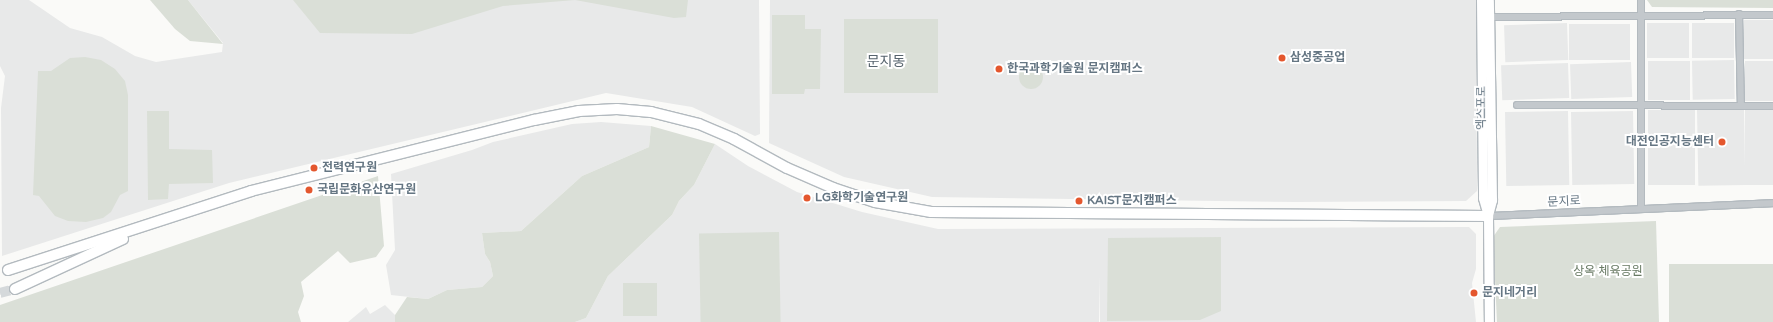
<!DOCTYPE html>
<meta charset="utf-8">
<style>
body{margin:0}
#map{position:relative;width:1773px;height:322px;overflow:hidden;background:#fafaf8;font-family:"Varela Round","Noto Sans KR",sans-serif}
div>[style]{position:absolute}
.built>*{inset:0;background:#e8e9e9;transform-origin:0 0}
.green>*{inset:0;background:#dadfd7;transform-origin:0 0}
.round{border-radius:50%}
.primary-tunnel>*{height:10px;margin-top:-5px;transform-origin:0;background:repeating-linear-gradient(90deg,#d5d9db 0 10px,transparent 0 15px)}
.roads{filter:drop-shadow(1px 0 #b3babf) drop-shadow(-1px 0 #b3babf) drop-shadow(0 1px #b3babf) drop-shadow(0 -1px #b3babf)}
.street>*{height:6px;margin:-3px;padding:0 3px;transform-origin:3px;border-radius:3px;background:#c3c8cc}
.secondary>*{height:9px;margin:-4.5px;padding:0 4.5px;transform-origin:4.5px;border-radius:4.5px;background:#fff}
.primary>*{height:10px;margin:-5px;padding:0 5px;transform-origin:5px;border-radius:5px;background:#fff}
.dots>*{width:11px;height:11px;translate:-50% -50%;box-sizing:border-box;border:2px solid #fff;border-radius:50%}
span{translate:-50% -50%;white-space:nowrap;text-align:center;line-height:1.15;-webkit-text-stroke:4px #fff;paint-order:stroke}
.poi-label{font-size:12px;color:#657683;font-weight:700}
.left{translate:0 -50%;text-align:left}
.right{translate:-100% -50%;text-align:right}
.street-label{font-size:12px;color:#657683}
.park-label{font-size:12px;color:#687a64}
.quarter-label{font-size:14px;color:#57646e}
</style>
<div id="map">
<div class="built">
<div style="clip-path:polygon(0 0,29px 0,70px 28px,102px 37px,135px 56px,156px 62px,222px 52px,223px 43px,188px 0,759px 0,760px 134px,755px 136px,692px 107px,606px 93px,229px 183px,2px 256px,1px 108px,5px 76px,0 66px)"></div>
<div style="clip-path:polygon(770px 0,1476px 0,1477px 191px,1466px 201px,1296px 202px,932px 197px,844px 177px,769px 143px)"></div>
<div style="left:1773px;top:20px;width:39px;height:29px;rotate:90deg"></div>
<div style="left:1567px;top:23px;width:37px;height:63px;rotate:88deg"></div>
<div style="left:1689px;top:23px;width:35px;height:42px;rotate:90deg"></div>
<div style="left:1692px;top:23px;width:42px;height:35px"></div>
<div style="left:1569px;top:24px;width:61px;height:36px"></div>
<div style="left:1734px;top:60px;width:39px;height:42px;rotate:89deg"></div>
<div style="left:1648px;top:61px;width:42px;height:39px"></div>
<div style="left:1745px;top:61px;width:28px;height:40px"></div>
<div style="left:1631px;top:62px;width:35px;height:61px;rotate:88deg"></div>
<div style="left:1568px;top:63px;width:35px;height:67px;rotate:88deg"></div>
<div style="left:1744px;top:109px;width:76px;height:47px;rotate:89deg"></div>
<div style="left:1695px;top:110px;width:75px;height:47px;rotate:90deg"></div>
<div style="left:1745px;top:110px;width:28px;height:75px"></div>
<div style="left:1568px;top:111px;width:74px;height:63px;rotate:89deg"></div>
<div style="left:1633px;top:111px;width:73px;height:62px;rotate:89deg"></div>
<div style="clip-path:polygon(601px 122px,651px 126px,649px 147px,582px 176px,521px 231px,482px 233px,485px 254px,490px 262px,493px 276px,482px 287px,447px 290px,428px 299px,391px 295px,386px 265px,395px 250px,391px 174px,472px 150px,493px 142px,572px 124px)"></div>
<div style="clip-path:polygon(715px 144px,748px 166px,797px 192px,862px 212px,938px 229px,1469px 227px,1476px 234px,1476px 269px,1472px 283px,1476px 322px,1100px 322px,1100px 276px,1099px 322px,575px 322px,586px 318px,608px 276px,672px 215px,679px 201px,694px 185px)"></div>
<div style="clip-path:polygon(385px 305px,395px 315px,395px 322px,348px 322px,366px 307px,370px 314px)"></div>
</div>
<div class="green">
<div style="clip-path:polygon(150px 0,188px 0,223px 44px,190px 41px,175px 29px)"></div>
<div style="clip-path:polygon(293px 0,688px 0,686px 17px,674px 18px,575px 0,503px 6px,412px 34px,320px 33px)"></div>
<div style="clip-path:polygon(1647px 0,1773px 0,1773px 8px,1652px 7px)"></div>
<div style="clip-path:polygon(772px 15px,805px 15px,805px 29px,821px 29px,820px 89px,805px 89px,804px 94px,772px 94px)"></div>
<div style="left:844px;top:19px;width:94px;height:74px"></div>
<div style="clip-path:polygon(85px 57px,101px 60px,115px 69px,125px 81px,128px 95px,128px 191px,120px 195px,111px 212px,103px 218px,86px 222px,68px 221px,55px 216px,39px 196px,33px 195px,38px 71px,51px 71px,70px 58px)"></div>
<div class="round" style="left:1019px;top:65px;width:24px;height:24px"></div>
<div style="clip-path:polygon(147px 111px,169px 111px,169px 149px,212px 150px,213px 183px,169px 184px,168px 199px,148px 200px)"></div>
<div style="clip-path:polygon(651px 126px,715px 144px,694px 185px,679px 201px,672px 215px,608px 276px,586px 318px,575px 322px,395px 322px,395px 315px,407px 297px,428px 299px,447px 290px,482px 287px,493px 276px,490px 262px,485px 254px,482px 233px,521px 231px,582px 176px,649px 147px)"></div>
<div style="clip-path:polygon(378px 176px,384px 246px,376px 257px,350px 263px,338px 251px,301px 282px,304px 296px,298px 312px,301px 322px,0 322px,0 305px)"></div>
<div style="clip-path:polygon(1656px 221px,1659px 322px,1497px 322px,1493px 237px,1500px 227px)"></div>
<div style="left:779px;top:232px;width:90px;height:80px;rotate:89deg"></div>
<div style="clip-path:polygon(1221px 237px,1221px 311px,1200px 320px,1107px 321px,1108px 238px)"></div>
<div style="left:1773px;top:264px;width:58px;height:104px;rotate:90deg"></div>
<div style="left:657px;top:283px;width:33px;height:34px;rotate:90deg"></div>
</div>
<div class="primary-tunnel">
<div style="left:0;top:293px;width:16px;rotate:-15deg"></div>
</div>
<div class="roads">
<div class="street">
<div style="left:1739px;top:14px;width:92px;rotate:88.8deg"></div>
<div style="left:1490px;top:17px;width:283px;rotate:-0.4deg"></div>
<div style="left:1517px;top:105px;width:256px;rotate:0.2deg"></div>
<div style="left:1641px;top:209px;width:209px;rotate:-90deg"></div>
<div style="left:1488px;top:216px;width:285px;rotate:-2.6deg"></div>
</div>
<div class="secondary">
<div style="left:1481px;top:0;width:198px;rotate:89.4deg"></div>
<div style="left:1483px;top:198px;width:19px;rotate:74deg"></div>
<div style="left:1488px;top:216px;width:106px;rotate:89.5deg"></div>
<div style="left:1488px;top:215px;width:16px;rotate:-75deg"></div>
<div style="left:1492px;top:200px;width:200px;rotate:-90.9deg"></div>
</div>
<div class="primary">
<div style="left:8px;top:270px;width:256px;rotate:-18deg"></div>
<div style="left:251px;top:191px;width:292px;rotate:-14.1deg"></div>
<div style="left:534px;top:120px;width:46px;rotate:-11.3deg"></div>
<div style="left:579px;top:111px;width:38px;rotate:-3deg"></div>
<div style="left:617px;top:109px;width:34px;rotate:5deg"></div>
<div style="left:651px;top:112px;width:49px;rotate:14deg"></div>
<div style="left:699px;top:124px;width:38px;rotate:23deg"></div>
<div style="left:734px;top:139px;width:60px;rotate:28.7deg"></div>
<div style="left:787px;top:168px;width:50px;rotate:23.5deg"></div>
<div style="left:833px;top:188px;width:44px;rotate:18.4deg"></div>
<div style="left:875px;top:202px;width:57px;rotate:10.1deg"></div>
<div style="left:931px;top:212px;width:557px;rotate:0.41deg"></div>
<div style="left:15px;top:289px;width:119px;rotate:-24.8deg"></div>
</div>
</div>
<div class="dots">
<div style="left:1282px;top:58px;background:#e4572e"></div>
<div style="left:999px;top:69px;background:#e4572e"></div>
<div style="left:1722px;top:142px;background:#e4572e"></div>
<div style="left:314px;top:168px;background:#e4572e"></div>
<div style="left:309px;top:190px;background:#e4572e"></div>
<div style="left:807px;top:198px;background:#e4572e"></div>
<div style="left:1079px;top:201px;background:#e4572e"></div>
<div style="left:1474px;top:293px;background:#e4572e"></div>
</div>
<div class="poi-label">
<span class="left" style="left:1290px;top:58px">삼성중공업</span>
<span class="left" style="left:1007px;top:69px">한국과학기술원 문지캠퍼스</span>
<span class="right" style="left:1714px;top:142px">대전인공지능센터</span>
<span class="left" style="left:322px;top:168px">전력연구원</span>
<span class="left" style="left:317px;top:190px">국립문화유산연구원</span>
<span class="left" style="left:815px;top:198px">LG화학기술연구원</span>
<span class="left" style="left:1087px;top:201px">KAIST문지캠퍼스</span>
<span class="left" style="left:1482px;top:293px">문지네거리</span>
</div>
<div class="street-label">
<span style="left:1482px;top:108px;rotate:-90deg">엑스포로</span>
<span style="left:1564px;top:202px;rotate:-3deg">문지로</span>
</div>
<div class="park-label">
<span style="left:1608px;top:272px">상옥 체육공원</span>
</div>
<div class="quarter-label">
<span style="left:886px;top:62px">문지동</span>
</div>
</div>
